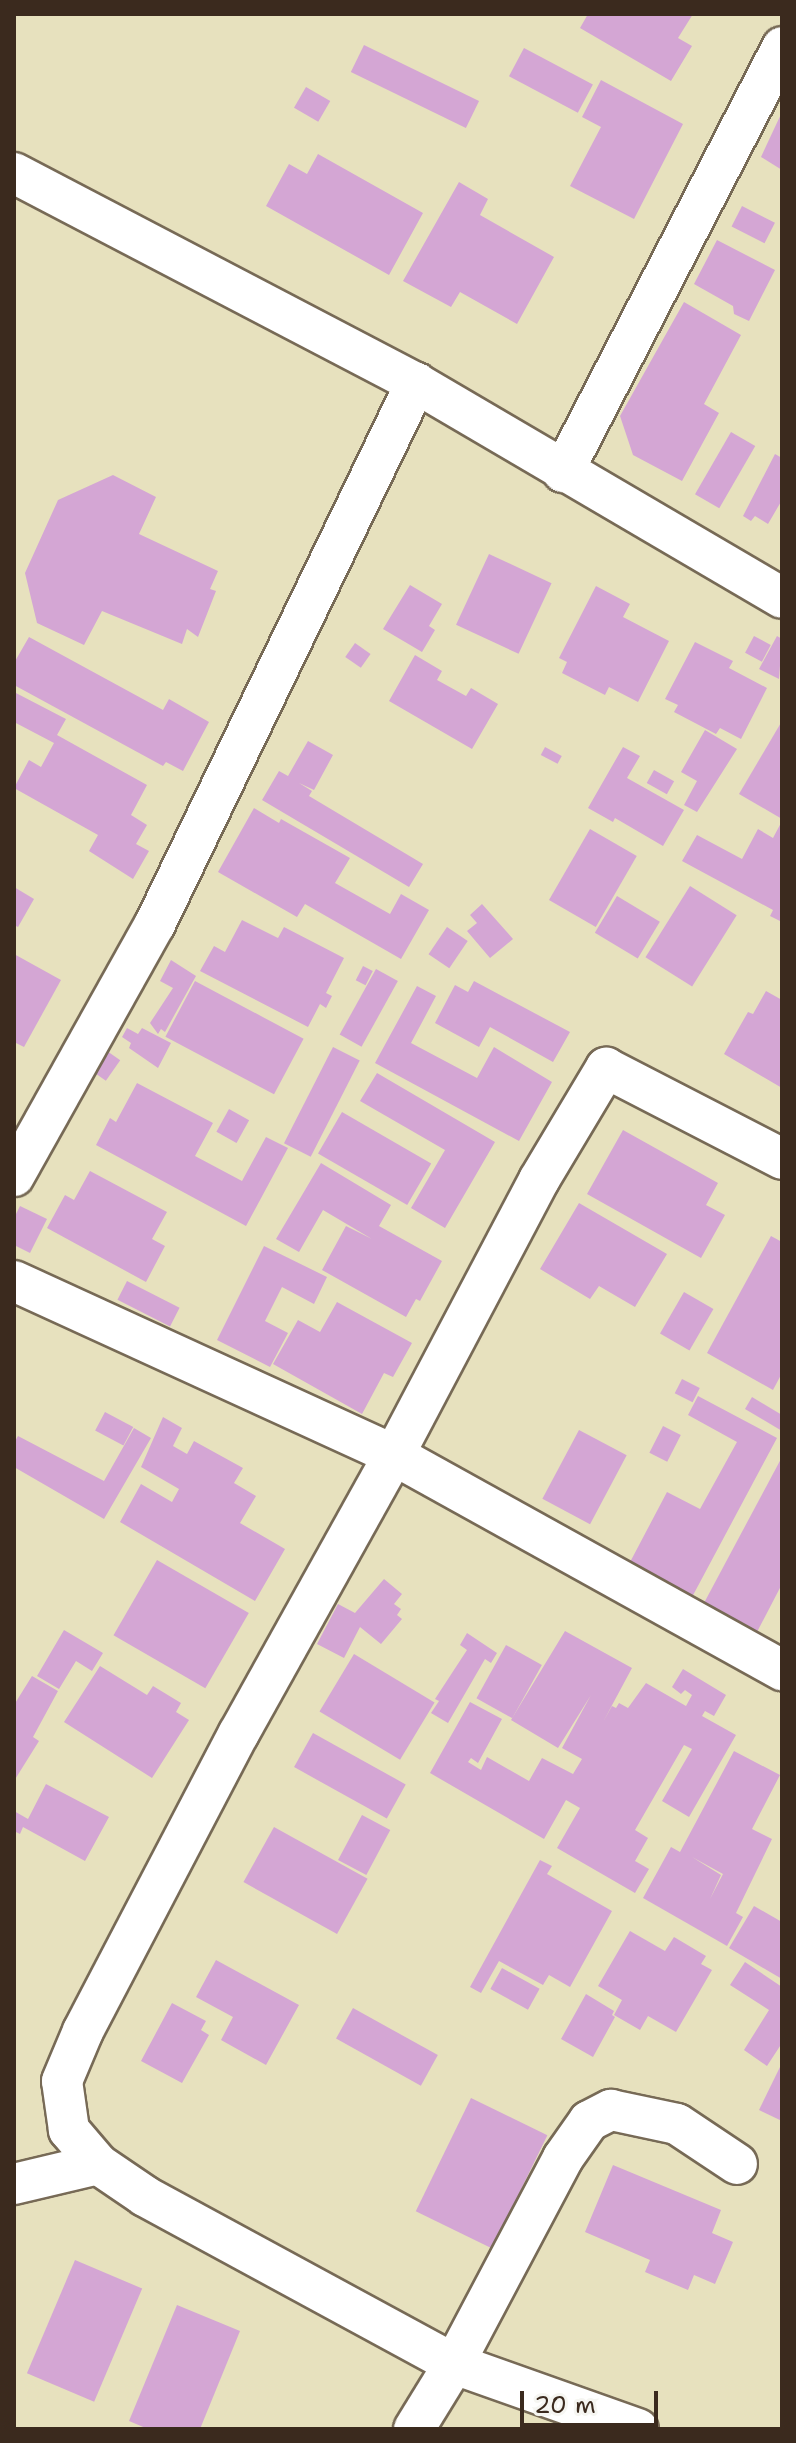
<!DOCTYPE html>
<style>
body{margin:0}
#map{position:relative;width:796px;height:2443px;overflow:hidden;background:#e7e1be;font-family:"Shantell Sans",sans-serif}
div>[style]{position:absolute}
.building>*{inset:0;background:#d4a6d4;transform-origin:0 0}
.roads{filter:drop-shadow(2px 0 #776a56) drop-shadow(-2px 0 #776a56) drop-shadow(0 2px #776a56) drop-shadow(0 -2px #776a56)}
.street>*{height:40px;margin:-20px;padding:0 20px;transform-origin:20px;border-radius:20px;background:#fff}
span{translate:-50% -50%;white-space:nowrap;text-align:center;line-height:1.15;-webkit-text-stroke:6px #f6f6f2;paint-order:stroke}
.frame{position:absolute;inset:0;border:16px solid #3b2a1e;pointer-events:none}
.scale{position:absolute;left:520px;top:2391px;width:138px;height:36px;box-sizing:border-box;border:4px solid #3b2a1e;border-top:0;padding-left:10px;font-size:24px;line-height:28px;white-space:nowrap;color:#3b2a1e;-webkit-text-stroke:6px #f6f6f2;paint-order:stroke}
</style>
<div id="map">
<div class="building">
<div style="clip-path:polygon(588px 14px,693px 14px,678px 38px,692px 46px,671px 81px,580px 28px)"></div>
<div style="left:364px;top:45px;width:128px;height:30px;rotate:26deg"></div>
<div style="left:524px;top:48px;width:78px;height:32px;rotate:28deg"></div>
<div style="clip-path:polygon(601px 80px,683px 124px,634px 219px,570px 186px,601px 127px,582px 117px)"></div>
<div style="left:306px;top:87px;width:28px;height:24px;rotate:30deg"></div>
<div style="clip-path:polygon(782px 112px,782px 170px,761px 157px)"></div>
<div style="clip-path:polygon(318px 154px,423px 213px,389px 275px,266px 206px,289px 164px,307px 174px)"></div>
<div style="clip-path:polygon(459px 182px,488px 199px,480px 215px,554px 257px,517px 324px,460px 292px,451px 307px,403px 281px)"></div>
<div style="left:742px;top:206px;width:37px;height:23px;rotate:27deg"></div>
<div style="clip-path:polygon(717px 240px,775px 270px,749px 321px,734px 314px,733px 306px,694px 284px)"></div>
<div style="clip-path:polygon(684px 302px,741px 335px,704px 404px,719px 413px,682px 481px,633px 455px,620px 416px)"></div>
<div style="left:731px;top:432px;width:28px;height:72px;rotate:30deg"></div>
<div style="clip-path:polygon(775px 454px,782px 458px,782px 500px,768px 524px,755px 516px,751px 521px,743px 516px)"></div>
<div style="clip-path:polygon(113px 475px,156px 497px,139px 534px,218px 571px,210px 589px,216px 591px,198px 637px,187px 629px,182px 644px,102px 611px,84px 645px,37px 623px,25px 573px,58px 500px)"></div>
<div style="left:489px;top:554px;width:69px;height:78px;rotate:25deg"></div>
<div style="clip-path:polygon(410px 585px,442px 604px,429px 626px,435px 630px,422px 652px,383px 629px)"></div>
<div style="clip-path:polygon(596px 586px,630px 604px,623px 617px,669px 641px,638px 702px,609px 687px,605px 695px,562px 673px,567px 662px,559px 658px)"></div>
<div style="left:754px;top:636px;width:19px;height:19px;rotate:28deg"></div>
<div style="clip-path:polygon(777px 636px,782px 639px,779px 679px,759px 669px)"></div>
<div style="clip-path:polygon(29px 637px,163px 710px,169px 699px,209px 722px,183px 771px,166px 762px,163px 766px,14px 685px,14px 663px)"></div>
<div style="clip-path:polygon(695px 642px,733px 661px,729px 668px,767px 688px,741px 739px,720px 728px,716px 734px,674px 712px,678px 705px,665px 699px)"></div>
<div style="left:355px;top:643px;width:19px;height:17px;rotate:35deg"></div>
<div style="clip-path:polygon(415px 655px,442px 671px,437px 680px,466px 696px,471px 688px,498px 704px,472px 749px,389px 701px)"></div>
<div style="clip-path:polygon(14px 692px,66px 719px,57px 735px,147px 785px,131px 815px,147px 825px,136px 844px,149px 851px,133px 879px,89px 851px,98px 835px,14px 788px,29px 760px,41px 767px,54px 743px,14px 722px)"></div>
<div style="clip-path:polygon(782px 721px,782px 819px,739px 794px)"></div>
<div style="clip-path:polygon(705px 730px,737px 749px,697px 812px,684px 805px,697px 781px,681px 772px)"></div>
<div style="clip-path:polygon(308px 741px,333px 755px,314px 790px,299px 783px,312px 791px,309px 796px,423px 864px,409px 887px,262px 800px,279px 771px,288px 776px)"></div>
<div style="left:545px;top:747px;width:19px;height:9px;rotate:28deg"></div>
<div style="clip-path:polygon(623px 747px,640px 756px,627px 778px,684px 810px,663px 846px,615px 818px,613px 822px,588px 808px)"></div>
<div style="left:654px;top:770px;width:23px;height:15px;rotate:29deg"></div>
<div style="clip-path:polygon(254px 808px,279px 823px,281px 819px,350px 858px,335px 883px,390px 914px,401px 894px,429px 910px,401px 959px,305px 904px,297px 917px,218px 872px)"></div>
<div style="clip-path:polygon(782px 821px,782px 922px,770px 916px,773px 910px,682px 861px,697px 835px,742px 859px,758px 829px,773px 838px)"></div>
<div style="left:590px;top:829px;width:54px;height:82px;rotate:30deg"></div>
<div style="left:690px;top:886px;width:55px;height:84px;rotate:32deg"></div>
<div style="clip-path:polygon(14px 887px,34px 899px,18px 927px,14px 925px)"></div>
<div style="left:617px;top:896px;width:50px;height:43px;rotate:31deg"></div>
<div style="clip-path:polygon(482px 904px,513px 939px,490px 958px,467px 931px,477px 923px,470px 915px)"></div>
<div style="clip-path:polygon(242px 920px,278px 938px,284px 927px,344px 958px,326px 993px,332px 996px,326px 1008px,320px 1004px,308px 1027px,200px 971px,214px 946px,225px 952px)"></div>
<div style="left:447px;top:927px;width:25px;height:33px;rotate:34deg"></div>
<div style="clip-path:polygon(14px 954px,61px 980px,24px 1047px,14px 1042px)"></div>
<div style="clip-path:polygon(171px 960px,196px 976px,165px 1032px,161px 1029px,158px 1034px,150px 1023px,173px 988px,160px 981px)"></div>
<div style="left:363px;top:966px;width:11px;height:16px;rotate:27deg"></div>
<div style="left:376px;top:969px;width:25px;height:75px;rotate:29deg"></div>
<div style="left:195px;top:981px;width:123px;height:63px;rotate:28deg"></div>
<div style="clip-path:polygon(474px 981px,570px 1032px,553px 1062px,490px 1027px,479px 1047px,435px 1023px,455px 985px,468px 992px)"></div>
<div style="clip-path:polygon(417px 986px,436px 996px,411px 1043px,477px 1078px,494px 1047px,552px 1082px,519px 1141px,375px 1063px)"></div>
<div style="clip-path:polygon(766px 991px,782px 1000px,782px 1088px,724px 1054px,748px 1012px,753px 1014px)"></div>
<div style="clip-path:polygon(127px 1028px,138px 1034px,142px 1028px,171px 1043px,158px 1068px,129px 1048px,131px 1043px,122px 1037px)"></div>
<div style="left:94px;top:1042px;width:32px;height:25px;rotate:35deg"></div>
<div style="left:333px;top:1047px;width:30px;height:108px;rotate:27deg"></div>
<div style="clip-path:polygon(377px 1073px,495px 1142px,445px 1228px,411px 1208px,445px 1150px,360px 1101px)"></div>
<div style="clip-path:polygon(137px 1083px,213px 1123px,195px 1156px,242px 1181px,266px 1137px,288px 1148px,246px 1226px,96px 1145px,110px 1118px,116px 1122px)"></div>
<div style="left:229px;top:1109px;width:23px;height:26px;rotate:29deg"></div>
<div style="left:342px;top:1112px;width:103px;height:48px;rotate:30deg"></div>
<div style="clip-path:polygon(623px 1130px,718px 1183px,706px 1205px,725px 1215px,701px 1258px,587px 1194px)"></div>
<div style="clip-path:polygon(321px 1163px,391px 1205px,379px 1226px,442px 1261px,420px 1301px,416px 1299px,406px 1317px,322px 1270px,346px 1226px,372px 1239px,323px 1210px,299px 1252px,276px 1239px)"></div>
<div style="clip-path:polygon(90px 1171px,167px 1212px,152px 1239px,165px 1246px,146px 1282px,47px 1228px,65px 1195px,74px 1200px)"></div>
<div style="clip-path:polygon(579px 1203px,667px 1254px,635px 1307px,599px 1286px,590px 1299px,540px 1269px)"></div>
<div style="clip-path:polygon(20px 1206px,47px 1219px,30px 1253px,14px 1245px,14px 1218px)"></div>
<div style="clip-path:polygon(771px 1236px,782px 1242px,782px 1373px,773px 1390px,707px 1353px)"></div>
<div style="clip-path:polygon(264px 1246px,327px 1277px,314px 1304px,282px 1287px,265px 1321px,288px 1333px,270px 1367px,217px 1340px)"></div>
<div style="left:127px;top:1281px;width:59px;height:21px;rotate:27deg"></div>
<div style="left:684px;top:1292px;width:34px;height:48px;rotate:30deg"></div>
<div style="clip-path:polygon(337px 1302px,412px 1343px,393px 1377px,384px 1373px,362px 1414px,273px 1364px,298px 1320px,320px 1332px)"></div>
<div style="left:682px;top:1379px;width:20px;height:16px;rotate:27deg"></div>
<div style="clip-path:polygon(698px 1396px,777px 1438px,691px 1599px,628px 1566px,667px 1492px,700px 1509px,737px 1442px,688px 1415px)"></div>
<div style="clip-path:polygon(752px 1397px,782px 1415px,782px 1431px,745px 1409px)"></div>
<div style="left:105px;top:1412px;width:32px;height:21px;rotate:28deg"></div>
<div style="clip-path:polygon(163px 1417px,182px 1428px,173px 1446px,187px 1454px,194px 1441px,243px 1468px,234px 1483px,256px 1496px,240px 1523px,285px 1549px,255px 1601px,120px 1522px,141px 1484px,172px 1502px,179px 1489px,141px 1467px)"></div>
<div style="left:663px;top:1426px;width:20px;height:30px;rotate:27deg"></div>
<div style="clip-path:polygon(134px 1428px,151px 1438px,104px 1519px,14px 1467px,14px 1443px,18px 1436px,104px 1481px)"></div>
<div style="left:579px;top:1430px;width:54px;height:78px;rotate:28deg"></div>
<div style="clip-path:polygon(782px 1457px,782px 1584px,757px 1632px,704px 1603px)"></div>
<div style="left:157px;top:1560px;width:106px;height:87px;rotate:30deg"></div>
<div style="clip-path:polygon(384px 1579px,402px 1594px,394px 1604px,401px 1609px,397px 1615px,402px 1619px,381px 1644px,360px 1627px,344px 1658px,317px 1644px,338px 1604px,355px 1613px)"></div>
<div style="clip-path:polygon(64px 1630px,103px 1653px,92px 1671px,76px 1661px,59px 1689px,37px 1676px)"></div>
<div style="clip-path:polygon(565px 1631px,632px 1668px,603px 1722px,612px 1706px,616px 1708px,619px 1703px,628px 1708px,646px 1683px,686px 1706px,692px 1695px,685px 1690px,681px 1694px,672px 1687px,683px 1669px,726px 1695px,714px 1716px,705px 1711px,702px 1716px,736px 1735px,689px 1817px,662px 1801px,692px 1749px,684px 1745px,635px 1830px,648px 1838px,635px 1861px,649px 1869px,635px 1893px,557px 1848px,580px 1808px,566px 1800px,544px 1839px,430px 1773px,470px 1702px,502px 1719px,478px 1763px,471px 1758px,468px 1762px,481px 1770px,487px 1757px,529px 1781px,542px 1758px,573px 1774px,582px 1759px,562px 1748px,591px 1695px,558px 1748px,511px 1720px)"></div>
<div style="clip-path:polygon(467px 1633px,497px 1653px,491px 1663px,485px 1659px,448px 1723px,431px 1713px,439px 1701px,435px 1699px,467px 1650px,460px 1645px)"></div>
<div style="left:506px;top:1645px;width:41px;height:61px;rotate:29deg"></div>
<div style="left:354px;top:1654px;width:94px;height:67px;rotate:31deg"></div>
<div style="clip-path:polygon(100px 1666px,147px 1695px,153px 1686px,181px 1703px,176px 1712px,189px 1720px,152px 1778px,64px 1722px)"></div>
<div style="clip-path:polygon(32px 1676px,58px 1691px,33px 1737px,39px 1741px,14px 1781px,14px 1705px)"></div>
<div style="left:313px;top:1733px;width:106px;height:39px;rotate:29deg"></div>
<div style="clip-path:polygon(evenodd,734px 1751px,780px 1775px,752px 1829px,772px 1839px,736px 1913px,743px 1917px,727px 1946px,643px 1898px,671px 1847px,680px 1852px,734px 1751px,692px 1857px,723px 1874px,710px 1899px,721px 1875px,692px 1857px)"></div>
<div style="clip-path:polygon(46px 1784px,109px 1817px,85px 1861px,23px 1827px,20px 1834px,14px 1831px,14px 1811px,28px 1819px)"></div>
<div style="left:362px;top:1815px;width:32px;height:51px;rotate:28deg"></div>
<div style="left:274px;top:1827px;width:107px;height:63px;rotate:29deg"></div>
<div style="clip-path:polygon(540px 1860px,552px 1866px,547px 1874px,612px 1911px,570px 1987px,549px 1975px,543px 1985px,499px 1961px,481px 1993px,470px 1987px)"></div>
<div style="clip-path:polygon(754px 1906px,782px 1922px,782px 1979px,729px 1948px)"></div>
<div style="clip-path:polygon(630px 1931px,665px 1951px,674px 1937px,706px 1956px,701px 1964px,712px 1970px,676px 2032px,648px 2016px,640px 2030px,614px 2015px,622px 2000px,598px 1986px)"></div>
<div style="clip-path:polygon(216px 1960px,299px 2005px,266px 2065px,221px 2040px,233px 2017px,196px 1997px)"></div>
<div style="clip-path:polygon(745px 1962px,782px 1987px,782px 2043px,767px 2066px,744px 2050px,769px 2010px,730px 1985px)"></div>
<div style="left:502px;top:1968px;width:43px;height:24px;rotate:29deg"></div>
<div style="clip-path:polygon(586px 1994px,614px 2011px,612px 2015px,615px 2017px,593px 2057px,561px 2039px)"></div>
<div style="clip-path:polygon(172px 2003px,206px 2021px,201px 2030px,209px 2035px,182px 2083px,141px 2061px)"></div>
<div style="left:353px;top:2008px;width:97px;height:35px;rotate:29deg"></div>
<div style="clip-path:polygon(780px 2067px,782px 2068px,782px 2121px,759px 2110px)"></div>
<div style="left:471px;top:2098px;width:85px;height:126px;rotate:26deg"></div>
<div style="clip-path:polygon(613px 2165px,721px 2210px,712px 2233px,733px 2242px,715px 2284px,694px 2275px,688px 2290px,645px 2272px,650px 2260px,585px 2232px)"></div>
<div style="left:75px;top:2260px;width:73px;height:123px;rotate:23deg"></div>
<div style="clip-path:polygon(177px 2305px,240px 2331px,200px 2429px,148px 2429px,129px 2421px)"></div>
</div>
<div class="roads">
<div class="street">
<div style="left:14px;top:173px;width:454px;rotate:27.6deg"></div>
<div style="left:416px;top:383px;width:424px;rotate:30.4deg"></div>
<div style="left:563px;top:472px;width:478px;rotate:-62.7deg"></div>
<div style="left:14px;top:1176px;width:289px;rotate:-60.8deg"></div>
<div style="left:155px;top:924px;width:601px;rotate:-64.25deg"></div>
<div style="left:14px;top:1281px;width:418px;rotate:24.6deg"></div>
<div style="left:394px;top:1455px;width:444px;rotate:29deg"></div>
<div style="left:14px;top:2184px;width:86px;rotate:-13.4deg"></div>
<div style="left:414px;top:2429px;width:76px;rotate:-58.4deg"></div>
<div style="left:454px;top:2364px;width:233px;rotate:-62.1deg"></div>
<div style="left:563px;top:2158px;width:45px;rotate:-54.9deg"></div>
<div style="left:589px;top:2121px;width:25px;rotate:-27deg"></div>
<div style="left:611px;top:2110px;width:67px;rotate:12deg"></div>
<div style="left:677px;top:2124px;width:72px;rotate:33.7deg"></div>
<div style="left:638px;top:2429px;width:195px;rotate:-160.5deg"></div>
<div style="left:454px;top:2364px;width:352px;rotate:-151.5deg"></div>
<div style="left:145px;top:2196px;width:57px;rotate:-145.8deg"></div>
<div style="left:98px;top:2164px;width:45px;rotate:-130.5deg"></div>
<div style="left:69px;top:2130px;width:49px;rotate:-98.1deg"></div>
<div style="left:62px;top:2081px;width:54px;rotate:-67.2deg"></div>
<div style="left:83px;top:2031px;width:336px;rotate:-62.4deg"></div>
<div style="left:239px;top:1733px;width:318px;rotate:-60.9deg"></div>
<div style="left:394px;top:1455px;width:311px;rotate:-62.2deg"></div>
<div style="left:539px;top:1180px;width:131px;rotate:-59.1deg"></div>
<div style="left:606px;top:1068px;width:198px;rotate:27.3deg"></div>
</div>
</div>
<div class="frame"></div>
<div class="scale">20 m</div>
</div>
